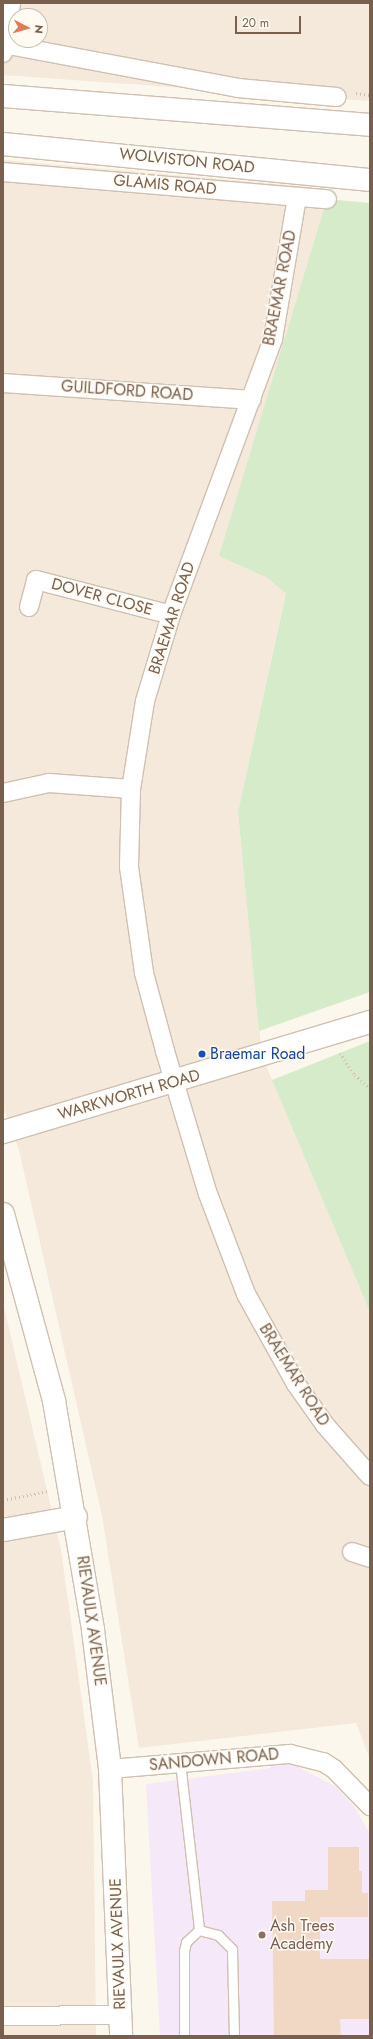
<!DOCTYPE html>
<style>
body{margin:0}
#map{position:relative;width:373px;height:2039px;overflow:hidden;background:#fcf7ec;font-family:Jost,sans-serif}
div>[style]{position:absolute}
.residential>*{inset:0;background:#f4e9db}
.education>*{inset:0;background:#f4e8f9}
.green>*{inset:0;background:#d6ebca}
.building>*{inset:0;background:#f1d8c4}
.path>*{height:2.5px;margin-top:-1.25px;transform-origin:0;background:repeating-linear-gradient(90deg,#d7bca7 0 1px,transparent 0 4px)}
.roads{filter:drop-shadow(1px 0 #cfc0b1) drop-shadow(-1px 0 #cfc0b1) drop-shadow(0 1px #cfc0b1) drop-shadow(0 -1px #cfc0b1)}
.lane>*{height:9px;margin:-4.5px;padding:0 4.5px;transform-origin:4.5px;border-radius:4.5px;background:#fff}
.street>*{height:18px;margin:-9px;padding:0 9px;transform-origin:9px;border-radius:9px;background:#fff}
.secondary>*{height:22px;margin:-11px;padding:0 11px;transform-origin:11px;border-radius:11px;background:#fff}
.dots>*{width:11px;height:11px;translate:-50% -50%;box-sizing:border-box;border:2px solid #fffbf3;border-radius:50%}
span{translate:-50% -50%;white-space:nowrap;text-align:center;line-height:1.15;-webkit-text-stroke:3px #fffbf3;paint-order:stroke}
.street-label{font-size:16px;color:#785f4e}
.transit-label{font-size:16px;color:#164399}
.left{translate:0 -50%;text-align:left}
.education-label{font-size:16px;color:#785e54}
.frame{position:absolute;inset:0;border:4px solid #785f4e;pointer-events:none}
.north{position:absolute;left:8px;top:8px;width:40px;height:40px;box-sizing:border-box;background:#fffbf3;border:1px solid #c9bdb1;border-radius:50%;rotate:96deg;font-size:11px;font-weight:700;line-height:16px;text-align:center;color:#785f4e}
.north::after{content:'';display:block;margin:auto;width:14px;height:18px;background:#e27b56;clip-path:polygon(50% 0,100% 100%,50% 72%,0 100%)}
.scale{position:absolute;left:235px;top:16px;width:66px;height:18px;box-sizing:border-box;border:2px solid #785f4e;border-top:0;padding-left:5px;font-size:12px;line-height:14px;white-space:nowrap;color:#785f4e;-webkit-text-stroke:3px #fffbf3;paint-order:stroke}
</style>
<div id="map">
<div class="residential">
<div style="clip-path:polygon(evenodd,3px 3px,370px 3px,370px 101px,3px 75px,3px 3px,16px 16px,40px 16px,40px 40px,16px 40px,16px 16px)"></div>
<div style="clip-path:polygon(3px 160px,310px 187px,329px 209px,287px 587px,238px 812px,262px 1056px,370px 1312px,370px 1759px,356px 1723px,139px 1748px,102px 1516px,19px 1150px,3px 1107px)"></div>
<div style="clip-path:polygon(3px 1303px,61px 1550px,93px 1781px,96px 2036px,3px 2036px)"></div>
</div>
<div class="education">
<div style="clip-path:polygon(271px 1763px,290px 1763px,335px 1786px,354px 1806px,370px 1834px,370px 2036px,160px 2036px,146px 1784px,271px 1768px)"></div>
</div>
<div class="green">
<div style="clip-path:polygon(327px 199px,370px 203px,370px 992px,259px 1031px,238px 812px,286px 593px,266px 577px,219px 556px)"></div>
<div style="clip-path:polygon(370px 1041px,370px 1312px,272px 1080px)"></div>
</div>
<div class="building">
<div style="clip-path:polygon(328px 1847px,359px 1847px,359px 1871px,362px 1871px,362px 1893px,368px 1893px,368px 1917px,320px 1917px,320px 1959px,370px 1959px,370px 2019px,340px 2019px,341px 2036px,274px 2036px,272px 1901px,305px 1901px,305px 1890px,328px 1890px)"></div>
</div>
<div class="path">
<div style="left:356px;top:93px;width:14px;rotate:8deg"></div>
<div style="left:340px;top:1053px;width:27px;rotate:56deg"></div>
<div style="left:355px;top:1075px;width:20px;rotate:41deg"></div>
<div style="left:3px;top:1500px;width:46px;rotate:-11.3deg"></div>
</div>
<div class="roads">
<div class="lane">
<div style="left:180px;top:1762px;width:169px;rotate:83.5deg"></div>
<div style="left:199px;top:1930px;width:20px;rotate:15deg"></div>
<div style="left:218px;top:1935px;width:20px;rotate:45deg"></div>
<div style="left:232px;top:1949px;width:87px;rotate:88.7deg"></div>
<div style="left:184px;top:2036px;width:85px;rotate:-90deg"></div>
<div style="left:184px;top:1951px;width:9px;rotate:-77deg"></div>
<div style="left:186px;top:1942px;width:18px;rotate:-43deg"></div>
</div>
<div class="street">
<div style="left:3px;top:44px;width:239px;rotate:10.6deg"></div>
<div style="left:238px;top:88px;width:99px;rotate:5.2deg"></div>
<div style="left:3px;top:53px;width:51px;rotate:-80.9deg"></div>
<div style="left:3px;top:172px;width:325px;rotate:4.8deg"></div>
<div style="left:297px;top:197px;width:144px;rotate:99.6deg"></div>
<div style="left:273px;top:339px;width:294px;rotate:110.3deg"></div>
<div style="left:171px;top:615px;width:90px;rotate:106.8deg"></div>
<div style="left:145px;top:701px;width:89px;rotate:99deg"></div>
<div style="left:131px;top:789px;width:78px;rotate:91.5deg"></div>
<div style="left:129px;top:867px;width:107px;rotate:81.9deg"></div>
<div style="left:144px;top:973px;width:81px;rotate:74.9deg"></div>
<div style="left:165px;top:1051px;width:149px;rotate:73.3deg"></div>
<div style="left:208px;top:1194px;width:107px;rotate:69.2deg"></div>
<div style="left:246px;top:1294px;width:103px;rotate:60.9deg"></div>
<div style="left:296px;top:1384px;width:50px;rotate:54.7deg"></div>
<div style="left:325px;top:1425px;width:68px;rotate:48.6deg"></div>
<div style="left:3px;top:383px;width:249px;rotate:3.9deg"></div>
<div style="left:29px;top:607px;width:28px;rotate:-75deg"></div>
<div style="left:36px;top:580px;width:139px;rotate:14.5deg"></div>
<div style="left:3px;top:793px;width:47px;rotate:-12.3deg"></div>
<div style="left:49px;top:783px;width:82px;rotate:4.2deg"></div>
<div style="left:352px;top:1552px;width:19px;rotate:18deg"></div>
<div style="left:110px;top:1769px;width:181px;rotate:-4.8deg"></div>
<div style="left:290px;top:1754px;width:34px;rotate:14deg"></div>
<div style="left:323px;top:1762px;width:13px;rotate:32deg"></div>
<div style="left:334px;top:1769px;width:52px;rotate:45.8deg"></div>
<div style="left:3px;top:2016px;width:118px;rotate:-0.5deg"></div>
</div>
<div class="secondary">
<div style="left:3px;top:96px;width:368px;rotate:4.5deg"></div>
<div style="left:3px;top:144px;width:369px;rotate:5.6deg"></div>
<div style="left:3px;top:1132px;width:383px;rotate:-16.7deg"></div>
<div style="left:3px;top:1214px;width:194px;rotate:74.7deg"></div>
<div style="left:54px;top:1401px;width:232px;rotate:80.3deg"></div>
<div style="left:93px;top:1630px;width:140px;rotate:83deg"></div>
<div style="left:110px;top:1769px;width:267px;rotate:87.6deg"></div>
<div style="left:3px;top:1530px;width:74px;rotate:-10.1deg"></div>
</div>
</div>
<div class="dots">
<div style="left:202px;top:1054px;background:#1a4fb4"></div>
<div style="left:262px;top:1935px;background:#8d6e63"></div>
</div>
<div class="street-label">
<span style="left:187px;top:161px;rotate:6deg">WOLVISTON ROAD</span>
<span style="left:165px;top:185px;rotate:5deg">GLAMIS ROAD</span>
<span style="left:280px;top:288px;rotate:-79deg">BRAEMAR ROAD</span>
<span style="left:127px;top:391px;rotate:4deg">GUILDFORD ROAD</span>
<span style="left:102px;top:597px;rotate:15deg">DOVER CLOSE</span>
<span style="left:172px;top:618px;rotate:-72deg">BRAEMAR ROAD</span>
<span style="left:129px;top:1095px;rotate:-16deg">WARKWORTH ROAD</span>
<span style="left:294px;top:1375px;rotate:58deg">BRAEMAR ROAD</span>
<span style="left:91px;top:1621px;rotate:82deg">RIEVAULX AVENUE</span>
<span style="left:214px;top:1760px;rotate:-5deg">SANDOWN ROAD</span>
<span style="left:118px;top:1944px;rotate:-92deg">RIEVAULX AVENUE</span>
</div>
<div class="transit-label">
<span class="left" style="left:210px;top:1054px">Braemar Road</span>
</div>
<div class="education-label">
<span class="left" style="left:270px;top:1935px">Ash Trees<br>Academy</span>
</div>
<div class="frame"></div>
<div class="north">N</div>
<div class="scale">20 m</div>
</div>
